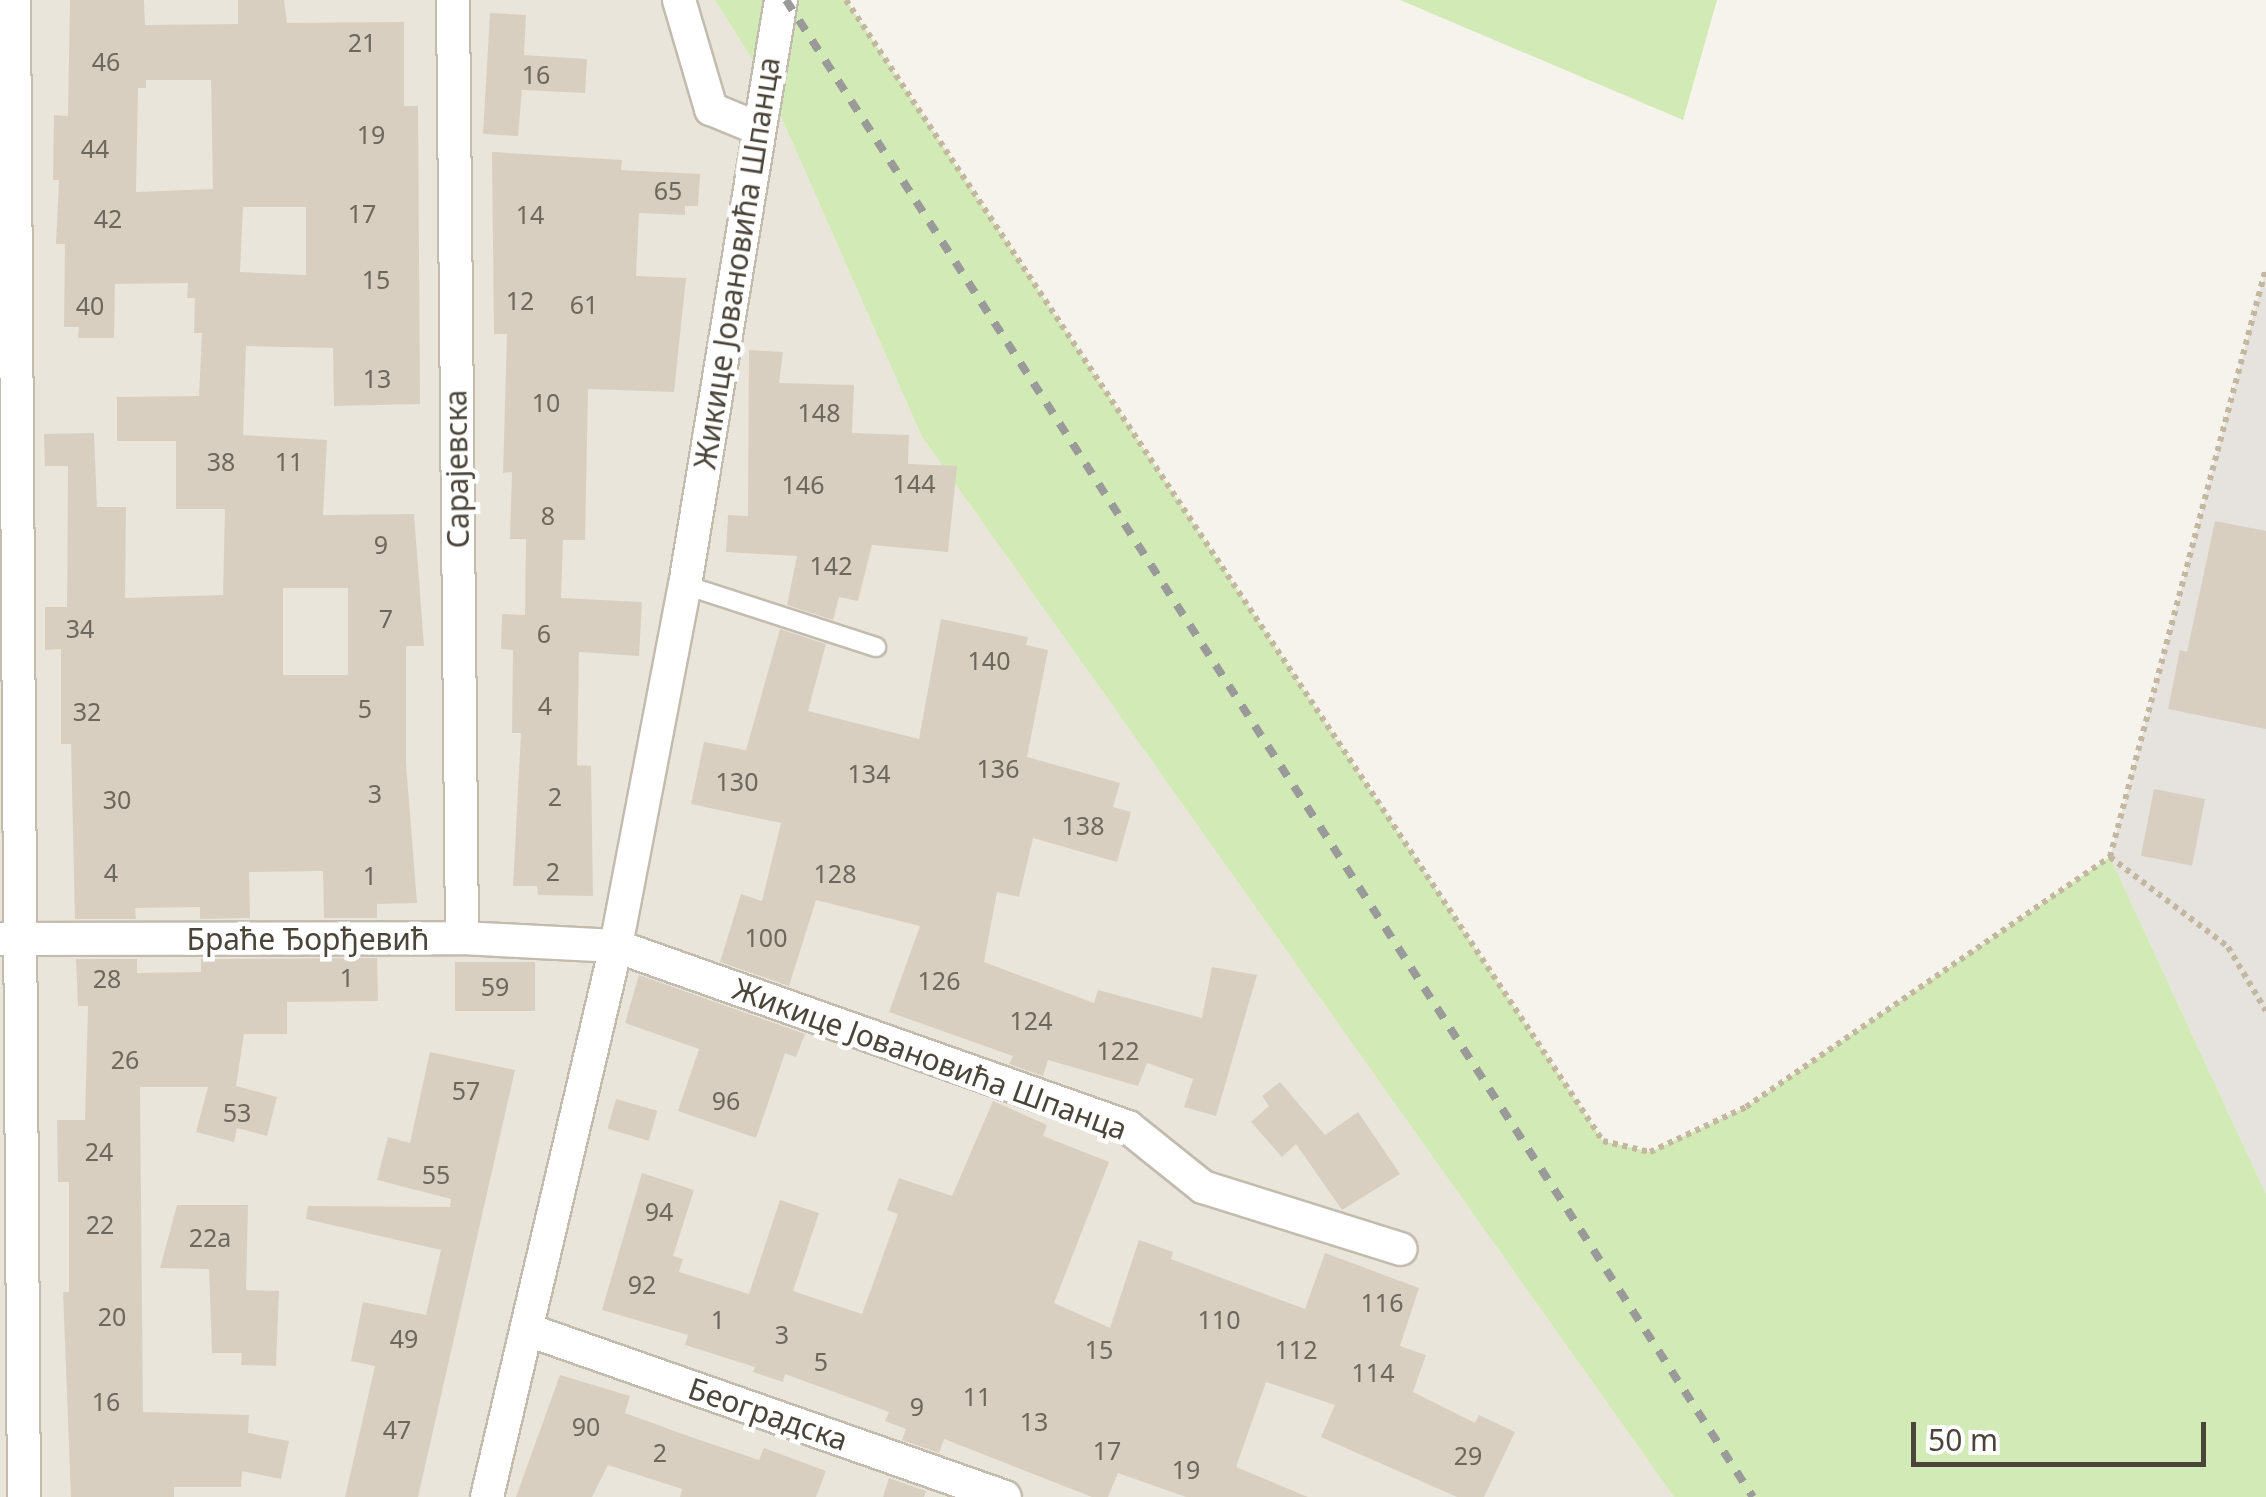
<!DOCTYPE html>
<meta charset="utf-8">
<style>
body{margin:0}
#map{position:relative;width:2266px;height:1497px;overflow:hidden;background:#f6f3ec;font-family:"Noto Sans",sans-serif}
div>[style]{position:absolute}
.residential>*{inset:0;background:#eae5da}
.industrial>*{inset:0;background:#e6e2dd}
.green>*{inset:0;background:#d2eab5}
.building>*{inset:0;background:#d8cfc1;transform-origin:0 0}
.path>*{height:6px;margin-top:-3px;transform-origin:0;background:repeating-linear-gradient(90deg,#c4b79f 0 5px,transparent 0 10px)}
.roads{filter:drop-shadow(2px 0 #c2bbae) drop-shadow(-2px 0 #c2bbae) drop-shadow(0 2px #c2bbae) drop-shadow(0 -2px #c2bbae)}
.service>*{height:18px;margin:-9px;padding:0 9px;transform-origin:9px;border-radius:9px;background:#fff}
.minor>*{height:32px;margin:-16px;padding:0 16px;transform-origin:16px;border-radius:16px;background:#fff}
.rail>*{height:8px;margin-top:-4px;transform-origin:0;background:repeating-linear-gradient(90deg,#9a9a9a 0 12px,transparent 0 24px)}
span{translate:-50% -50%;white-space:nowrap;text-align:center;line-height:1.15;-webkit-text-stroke:9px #fff;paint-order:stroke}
.number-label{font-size:25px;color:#6e675b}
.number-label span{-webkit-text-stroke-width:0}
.street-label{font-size:30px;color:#4b4439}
.scale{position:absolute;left:1911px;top:1422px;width:295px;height:45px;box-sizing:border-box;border:5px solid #4b4439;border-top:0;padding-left:12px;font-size:30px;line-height:35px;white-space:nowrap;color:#4b4439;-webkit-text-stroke:8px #fff;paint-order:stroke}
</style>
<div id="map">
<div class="residential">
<div style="clip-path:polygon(0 0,715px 0,765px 80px,922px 437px,1674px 1497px,0 1497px)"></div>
</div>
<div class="industrial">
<div style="clip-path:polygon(2266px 268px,2266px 1194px,2110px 857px)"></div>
</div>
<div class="green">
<div style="clip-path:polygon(715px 0,846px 0,1603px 1141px,1650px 1152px,1746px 1107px,2110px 857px,2266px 1194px,2266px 1497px,1674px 1497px,922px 437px,765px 80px)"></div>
<div style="clip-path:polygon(1400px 0,1717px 0,1683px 120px)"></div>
</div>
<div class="building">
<div style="clip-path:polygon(evenodd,70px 0,144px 0,145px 25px,238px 24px,238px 0,284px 0,287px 23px,404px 22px,404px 106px,418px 106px,420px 404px,334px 406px,333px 348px,246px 346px,243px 435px,327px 440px,323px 515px,414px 514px,424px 646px,406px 646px,406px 764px,417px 903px,377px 904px,377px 918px,324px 918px,323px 871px,249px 872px,250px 918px,200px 919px,200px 907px,135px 908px,136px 919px,75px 919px,71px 744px,61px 744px,61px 649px,45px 650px,45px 607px,67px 607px,68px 466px,45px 466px,44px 434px,94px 433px,97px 507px,126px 507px,125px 598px,223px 595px,225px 509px,176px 509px,176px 441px,117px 441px,117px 397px,199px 396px,202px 333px,194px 333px,195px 298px,187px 298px,188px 283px,115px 284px,114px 338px,78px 338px,79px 327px,64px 327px,65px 244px,56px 244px,59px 180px,53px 180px,54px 115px,68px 116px,70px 0,146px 80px,211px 80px,213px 189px,136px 192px,138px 88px,146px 88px,146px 80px,70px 0,243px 207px,306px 207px,306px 275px,240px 272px,243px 207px,70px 0,283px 588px,348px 588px,348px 675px,283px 675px,283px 588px)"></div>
<div style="clip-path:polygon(490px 13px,526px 15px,524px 55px,587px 59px,585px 93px,522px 90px,518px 136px,483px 134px)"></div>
<div style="clip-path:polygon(492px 152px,622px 160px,621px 170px,700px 174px,698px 206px,685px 206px,685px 215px,639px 213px,636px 276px,686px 278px,674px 392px,588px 389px,585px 540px,563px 540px,561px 598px,642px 602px,639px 656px,579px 652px,577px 765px,591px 766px,593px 896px,538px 895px,537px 886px,513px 886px,521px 733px,512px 733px,513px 650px,501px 649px,502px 614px,525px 615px,526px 539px,510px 539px,512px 472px,503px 473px,507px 334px,494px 334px)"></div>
<div style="clip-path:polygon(749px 350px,783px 352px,779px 383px,854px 385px,852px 433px,909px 435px,908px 464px,957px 466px,948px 552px,872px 545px,858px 601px,839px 597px,833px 620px,787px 605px,797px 556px,726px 552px,728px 515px,748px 516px)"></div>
<div style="clip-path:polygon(2215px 521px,2266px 531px,2266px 729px,2168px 709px,2180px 650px,2187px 652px)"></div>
<div style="clip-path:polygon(941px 619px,1028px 637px,1026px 645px,1048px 650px,1027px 757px,1120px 783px,1113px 807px,1131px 812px,1117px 862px,1033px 838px,1019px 897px,997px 892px,984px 962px,1094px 1003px,1098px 990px,1202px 1018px,1212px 967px,1257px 975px,1216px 1116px,1184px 1107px,1193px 1079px,1147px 1063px,1138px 1086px,1048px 1060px,1043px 1076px,1009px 1064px,1013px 1056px,889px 1012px,920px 926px,816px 900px,789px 986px,720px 962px,741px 894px,762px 901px,781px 823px,691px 804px,704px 742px,746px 750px,780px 629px,826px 644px,808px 711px,919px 739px)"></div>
<div style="left:2154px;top:789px;width:52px;height:68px;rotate:11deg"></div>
<div style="clip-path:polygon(377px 958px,378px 1001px,287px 1002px,287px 1034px,244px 1034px,236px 1086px,277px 1097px,267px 1136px,237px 1128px,234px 1142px,196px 1132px,208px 1087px,140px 1087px,143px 1412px,249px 1415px,248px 1433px,289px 1441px,281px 1479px,242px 1471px,241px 1487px,174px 1487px,174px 1497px,71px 1497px,63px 1292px,69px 1292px,69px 1182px,58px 1182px,57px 1120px,85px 1120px,88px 1006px,78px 1006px,76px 959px,137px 959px,137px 973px,201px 972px,201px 959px)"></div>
<div style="left:455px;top:962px;width:80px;height:49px"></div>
<div style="clip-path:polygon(639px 975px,805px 1034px,796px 1057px,785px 1053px,756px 1138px,678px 1111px,699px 1049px,625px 1023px)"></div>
<div style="clip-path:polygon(430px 1052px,515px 1070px,418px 1497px,345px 1497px,375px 1366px,351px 1361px,363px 1302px,426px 1315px,441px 1250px,306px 1219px,308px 1206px,450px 1207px,451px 1199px,377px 1180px,388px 1137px,410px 1143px)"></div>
<div style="clip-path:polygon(1280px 1082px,1325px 1135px,1358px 1112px,1400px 1174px,1342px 1210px,1296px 1144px,1282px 1157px,1251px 1122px,1269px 1106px,1262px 1096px)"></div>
<div style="left:616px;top:1099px;width:43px;height:31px;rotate:16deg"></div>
<div style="clip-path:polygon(993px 1101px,1047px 1125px,1043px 1136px,1109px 1162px,1054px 1303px,1110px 1328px,1139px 1240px,1173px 1252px,1171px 1259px,1305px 1309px,1325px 1253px,1419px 1288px,1400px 1346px,1426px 1355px,1413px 1392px,1475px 1423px,1479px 1415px,1515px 1432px,1484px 1497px,1457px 1497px,1321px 1437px,1335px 1405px,1266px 1382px,1236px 1467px,1308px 1497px,1186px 1497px,1118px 1473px,1108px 1497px,1092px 1497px,944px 1439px,939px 1453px,902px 1440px,906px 1429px,885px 1421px,889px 1412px,785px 1374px,783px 1382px,753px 1372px,755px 1367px,685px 1345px,688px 1335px,602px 1310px,642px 1173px,694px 1190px,673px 1256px,683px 1259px,679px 1272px,749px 1294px,780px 1200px,819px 1213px,793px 1291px,862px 1314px,898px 1214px,887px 1210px,899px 1178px,952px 1196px)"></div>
<div style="clip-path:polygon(177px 1205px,248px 1205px,246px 1290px,279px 1291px,276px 1366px,241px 1365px,242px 1353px,212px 1353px,209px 1269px,160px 1268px)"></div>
<div style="clip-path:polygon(560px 1375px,630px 1396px,625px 1413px,691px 1437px,759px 1460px,764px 1448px,826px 1471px,816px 1497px,680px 1497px,682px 1489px,608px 1465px,592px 1497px,516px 1497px)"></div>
<div style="clip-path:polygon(889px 1478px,926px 1491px,924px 1497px,883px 1497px)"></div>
</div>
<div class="path">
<div style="left:846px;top:0;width:1369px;rotate:56.44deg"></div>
<div style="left:1603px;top:1141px;width:48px;rotate:13.2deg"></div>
<div style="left:1650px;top:1152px;width:106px;rotate:-25.1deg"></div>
<div style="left:1746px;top:1107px;width:442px;rotate:-34.5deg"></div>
<div style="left:2110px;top:857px;width:609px;rotate:-75.17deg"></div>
<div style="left:2110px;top:857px;width:148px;rotate:37.3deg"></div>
<div style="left:2228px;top:947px;width:74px;rotate:59.3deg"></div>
</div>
<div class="roads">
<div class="service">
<div style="left:685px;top:585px;width:201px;rotate:18deg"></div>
</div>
<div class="minor">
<div style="left:14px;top:0;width:1497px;rotate:89.62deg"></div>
<div style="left:453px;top:0;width:938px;rotate:89.45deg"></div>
<div style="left:679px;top:0;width:114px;rotate:73.6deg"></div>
<div style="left:711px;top:109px;width:50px;rotate:22.4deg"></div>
<div style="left:0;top:939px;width:462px;rotate:-0.1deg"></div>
<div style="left:462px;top:938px;width:154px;rotate:3deg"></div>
<div style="left:616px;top:946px;width:543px;rotate:19.47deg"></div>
<div style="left:1128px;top:1127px;width:96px;rotate:38.7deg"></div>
<div style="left:1203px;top:1187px;width:207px;rotate:17.4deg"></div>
<div style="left:531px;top:1331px;width:502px;rotate:19.3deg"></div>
<div style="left:487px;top:1497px;width:566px;rotate:-76.82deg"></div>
<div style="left:616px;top:946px;width:368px;rotate:-79.2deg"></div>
<div style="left:685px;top:585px;width:593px;rotate:-80.68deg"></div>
</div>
</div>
<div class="rail">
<div style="left:786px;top:0;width:1782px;rotate:57.14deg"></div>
</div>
<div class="number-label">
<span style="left:362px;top:42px">21</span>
<span style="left:106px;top:61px">46</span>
<span style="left:536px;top:74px">16</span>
<span style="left:371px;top:134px">19</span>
<span style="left:95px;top:148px">44</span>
<span style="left:668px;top:190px">65</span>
<span style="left:362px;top:213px">17</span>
<span style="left:530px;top:214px">14</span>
<span style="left:108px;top:218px">42</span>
<span style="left:376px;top:279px">15</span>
<span style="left:520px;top:300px">12</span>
<span style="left:584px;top:304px">61</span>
<span style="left:90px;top:305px">40</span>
<span style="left:377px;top:378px">13</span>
<span style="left:546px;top:402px">10</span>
<span style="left:819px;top:412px">148</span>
<span style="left:221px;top:461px">38</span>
<span style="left:289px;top:461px">11</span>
<span style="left:914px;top:483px">144</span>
<span style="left:803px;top:484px">146</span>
<span style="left:548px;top:515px">8</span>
<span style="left:381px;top:544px">9</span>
<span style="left:831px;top:565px">142</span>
<span style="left:386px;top:618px">7</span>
<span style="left:80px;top:628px">34</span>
<span style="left:544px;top:633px">6</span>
<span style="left:989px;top:660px">140</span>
<span style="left:545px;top:705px">4</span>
<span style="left:365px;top:708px">5</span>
<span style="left:87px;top:711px">32</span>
<span style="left:998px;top:768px">136</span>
<span style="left:869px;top:773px">134</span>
<span style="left:737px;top:781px">130</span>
<span style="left:375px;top:793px">3</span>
<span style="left:555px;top:796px">2</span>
<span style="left:117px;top:799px">30</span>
<span style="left:1083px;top:825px">138</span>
<span style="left:553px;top:871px">2</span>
<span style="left:111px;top:872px">4</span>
<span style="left:835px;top:873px">128</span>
<span style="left:370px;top:875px">1</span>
<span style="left:766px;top:937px">100</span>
<span style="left:347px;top:977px">1</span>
<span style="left:107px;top:978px">28</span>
<span style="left:939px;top:980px">126</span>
<span style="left:495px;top:986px">59</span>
<span style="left:1031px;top:1020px">124</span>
<span style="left:1118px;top:1050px">122</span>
<span style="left:125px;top:1059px">26</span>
<span style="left:466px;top:1090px">57</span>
<span style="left:726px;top:1100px">96</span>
<span style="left:237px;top:1112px">53</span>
<span style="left:99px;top:1151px">24</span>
<span style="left:436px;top:1174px">55</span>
<span style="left:659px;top:1211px">94</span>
<span style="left:100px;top:1224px">22</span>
<span style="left:210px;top:1237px">22a</span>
<span style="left:642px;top:1284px">92</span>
<span style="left:1382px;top:1302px">116</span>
<span style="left:112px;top:1316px">20</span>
<span style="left:718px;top:1319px">1</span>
<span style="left:1219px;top:1319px">110</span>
<span style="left:782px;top:1334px">3</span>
<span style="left:404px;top:1338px">49</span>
<span style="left:1099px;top:1349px">15</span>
<span style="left:1296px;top:1349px">112</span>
<span style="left:821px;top:1361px">5</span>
<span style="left:1373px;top:1372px">114</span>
<span style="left:977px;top:1396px">11</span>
<span style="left:106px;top:1401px">16</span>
<span style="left:917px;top:1406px">9</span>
<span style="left:1034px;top:1421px">13</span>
<span style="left:586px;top:1426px">90</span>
<span style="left:397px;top:1429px">47</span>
<span style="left:1107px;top:1450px">17</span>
<span style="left:660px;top:1452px">2</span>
<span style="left:1468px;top:1455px">29</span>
<span style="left:1186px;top:1469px">19</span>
</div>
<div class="street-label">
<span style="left:737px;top:263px;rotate:-81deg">Жикице Јовановића Шпанца</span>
<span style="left:457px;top:469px;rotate:-91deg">Сарајевска</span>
<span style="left:308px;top:939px">Браће Ђорђевић</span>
<span style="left:930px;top:1059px;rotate:20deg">Жикице Јовановића Шпанца</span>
<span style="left:768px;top:1414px;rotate:19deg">Београдска</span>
</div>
<div class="scale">50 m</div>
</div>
